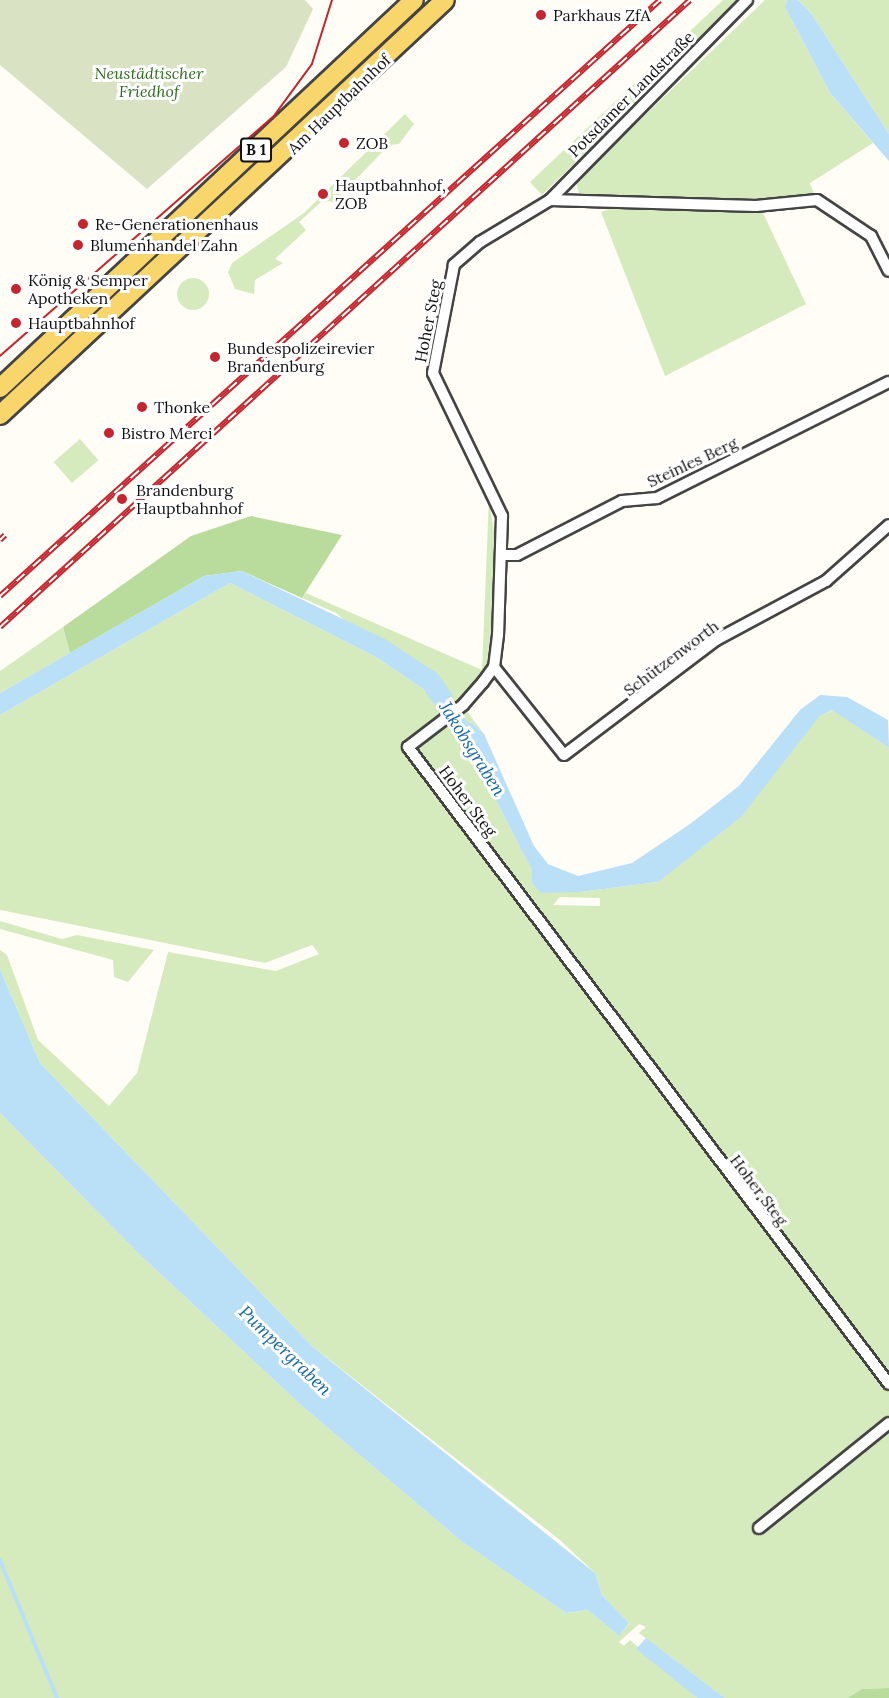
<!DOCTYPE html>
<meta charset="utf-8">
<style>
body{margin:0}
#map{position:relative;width:889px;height:1698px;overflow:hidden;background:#fffdf5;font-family:Lora,serif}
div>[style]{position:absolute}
.green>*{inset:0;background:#d5ebbd;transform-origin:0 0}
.round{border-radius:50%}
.forest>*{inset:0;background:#b9dc9c}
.cemetery>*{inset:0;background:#d9e3c4}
.water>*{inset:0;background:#b9e0f7}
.stream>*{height:4px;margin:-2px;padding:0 2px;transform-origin:2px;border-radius:2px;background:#b9e0f7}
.canal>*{height:14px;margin:-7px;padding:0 7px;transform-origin:7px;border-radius:7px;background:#b9e0f7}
.roads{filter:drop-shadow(2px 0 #444) drop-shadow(-2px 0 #444) drop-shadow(0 2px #444) drop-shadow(0 -2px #444)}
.minor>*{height:10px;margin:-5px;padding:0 5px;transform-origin:5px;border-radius:5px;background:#fff}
.primary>*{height:18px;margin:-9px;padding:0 9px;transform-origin:9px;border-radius:9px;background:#f9d66b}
.tram>*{height:1.5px;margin:-0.75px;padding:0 0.75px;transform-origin:0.75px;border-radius:0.75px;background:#c4262e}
.rail>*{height:6px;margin-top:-3px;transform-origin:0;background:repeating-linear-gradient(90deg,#fff 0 11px,#c4262e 0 22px);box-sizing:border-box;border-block:2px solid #c4262e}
.dots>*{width:16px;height:16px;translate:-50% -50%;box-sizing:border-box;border:3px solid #fff;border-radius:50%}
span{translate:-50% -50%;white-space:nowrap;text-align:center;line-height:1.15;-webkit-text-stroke:6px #fff;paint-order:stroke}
.shield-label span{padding:2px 4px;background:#fff;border:2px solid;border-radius:4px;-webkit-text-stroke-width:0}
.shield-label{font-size:15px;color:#111;font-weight:700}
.poi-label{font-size:16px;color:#111}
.left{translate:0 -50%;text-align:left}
.park-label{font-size:16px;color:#2f6b1f;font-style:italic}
.street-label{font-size:16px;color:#111}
.water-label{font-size:18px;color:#1768a6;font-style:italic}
</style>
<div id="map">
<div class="green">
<div style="clip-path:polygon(723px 0,741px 0,542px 195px,530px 182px)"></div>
<div style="clip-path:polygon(765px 0,787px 0,785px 7px,830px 93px,873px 143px,810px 183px,814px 194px,753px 203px,580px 198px,576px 181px)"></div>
<div style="clip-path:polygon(798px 0,889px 0,889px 134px,811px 13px)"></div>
<div style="clip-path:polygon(405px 114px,414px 124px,399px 144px,389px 145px,337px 199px,347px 203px,339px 210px,331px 201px,321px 202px,299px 222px,306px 230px,275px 259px,283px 263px,255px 280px,254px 294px,235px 289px,228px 272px,232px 263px,304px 213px)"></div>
<div style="clip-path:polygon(609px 209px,763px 213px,806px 304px,665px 376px,601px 212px)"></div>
<div class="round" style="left:177px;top:278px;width:32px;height:32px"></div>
<div style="left:80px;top:439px;width:28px;height:35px;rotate:49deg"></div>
<div style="clip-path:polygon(evenodd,489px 498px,496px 547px,491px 656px,481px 678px,442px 718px,450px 723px,466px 710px,484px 734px,471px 722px,459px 729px,532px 870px,532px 883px,580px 892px,658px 882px,819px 717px,833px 710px,889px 748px,889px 1688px,862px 1689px,847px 1698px,725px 1698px,639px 1633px,646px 1627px,639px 1624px,619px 1642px,624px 1646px,630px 1640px,697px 1698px,0 1698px,0 1113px,139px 1254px,302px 1406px,461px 1541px,566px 1613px,588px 1610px,619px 1636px,629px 1623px,602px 1595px,595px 1573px,560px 1540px,313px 1347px,40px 1063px,0 969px,0 950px,7px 955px,38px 1040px,109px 1106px,137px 1073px,168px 952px,276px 971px,319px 954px,312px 945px,265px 963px,0 910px,0 715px,230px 583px,376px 657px,442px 702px,336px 613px,302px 598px,306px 593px,482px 670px,489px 498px,560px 897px,600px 898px,600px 906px,553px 905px,560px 897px)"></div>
<div style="clip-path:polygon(63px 627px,70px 653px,0 693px,0 671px)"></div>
<div style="clip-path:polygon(0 921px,62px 939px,77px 935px,154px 950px,128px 982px,114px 977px,113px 960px,0 929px)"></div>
</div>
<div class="forest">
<div style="clip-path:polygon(251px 516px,342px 535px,302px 598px,242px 571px,204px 576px,70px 653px,63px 627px,191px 536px)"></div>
<div style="clip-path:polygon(889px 1688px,889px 1698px,847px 1698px,862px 1689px)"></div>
</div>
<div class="cemetery">
<div style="clip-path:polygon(0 0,305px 0,313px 9px,286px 67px,147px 189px,0 65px)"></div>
</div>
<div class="water">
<div style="clip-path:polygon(787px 0,798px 0,811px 13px,889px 134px,889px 161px,830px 93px,785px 7px)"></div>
<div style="clip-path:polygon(242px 571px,385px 639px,438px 674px,453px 696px,442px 702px,376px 657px,230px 583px,0 715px,0 693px,204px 576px)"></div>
<div style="clip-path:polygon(820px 695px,847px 697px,888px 720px,889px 748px,832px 710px,819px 717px,741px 817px,658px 882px,580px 892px,541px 893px,532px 883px,532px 870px,459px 729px,471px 722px,484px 734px,534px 846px,548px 864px,578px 876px,632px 863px,690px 824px,739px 786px,800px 710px)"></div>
<div style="clip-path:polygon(0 969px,40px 1063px,313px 1347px,595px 1573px,602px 1595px,629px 1623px,619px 1636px,588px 1610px,566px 1613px,461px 1541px,302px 1406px,139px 1254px,0 1113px)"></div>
<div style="clip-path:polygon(646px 1638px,725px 1698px,697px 1698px,636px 1649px)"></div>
</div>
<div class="stream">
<div style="left:0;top:1560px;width:149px;rotate:67.6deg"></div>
</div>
<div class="canal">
<div style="left:432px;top:690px;width:65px;rotate:50.6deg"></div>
</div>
<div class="roads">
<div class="minor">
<div style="left:747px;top:0;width:281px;rotate:134.6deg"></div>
<div style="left:550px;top:200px;width:82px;rotate:149deg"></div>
<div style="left:480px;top:242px;width:35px;rotate:139deg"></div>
<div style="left:454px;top:265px;width:110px;rotate:101deg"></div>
<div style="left:433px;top:373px;width:159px;rotate:64.2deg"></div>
<div style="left:502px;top:516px;width:119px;rotate:91.9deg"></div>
<div style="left:498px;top:635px;width:32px;rotate:97deg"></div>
<div style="left:494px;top:667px;width:19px;rotate:126deg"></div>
<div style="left:483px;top:682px;width:30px;rotate:131deg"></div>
<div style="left:463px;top:705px;width:69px;rotate:142.6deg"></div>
<div style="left:408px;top:747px;width:798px;rotate:52.94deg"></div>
<div style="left:550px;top:200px;width:206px;rotate:1.7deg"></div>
<div style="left:756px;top:206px;width:61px;rotate:-5.6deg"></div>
<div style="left:817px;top:200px;width:65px;rotate:33.7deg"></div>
<div style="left:871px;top:236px;width:39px;rotate:63deg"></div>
<div style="left:504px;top:555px;width:13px"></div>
<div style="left:517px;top:555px;width:118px;rotate:-27.2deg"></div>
<div style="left:622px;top:501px;width:35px;rotate:-5deg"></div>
<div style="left:657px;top:498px;width:259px;rotate:-26.6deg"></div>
<div style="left:494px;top:667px;width:112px;rotate:51.5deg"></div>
<div style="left:564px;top:755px;width:191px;rotate:-37.1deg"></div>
<div style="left:716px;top:640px;width:125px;rotate:-28.2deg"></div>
<div style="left:826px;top:581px;width:84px;rotate:-41.6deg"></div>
<div style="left:759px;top:1528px;width:167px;rotate:-38.9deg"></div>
</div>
<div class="primary">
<div style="left:0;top:388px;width:567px;rotate:-43.14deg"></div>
<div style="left:0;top:415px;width:608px;rotate:-43deg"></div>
</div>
</div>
<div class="tram">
<div style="left:0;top:356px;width:364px;rotate:-41.2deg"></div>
<div style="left:274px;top:116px;width:64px;rotate:-53.8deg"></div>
<div style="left:312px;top:64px;width:67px;rotate:-72.6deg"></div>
</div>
<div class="rail">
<div style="left:0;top:540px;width:7px;rotate:-45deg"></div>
<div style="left:0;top:596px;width:889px;rotate:-42.08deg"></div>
<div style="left:0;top:627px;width:932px;rotate:-42.26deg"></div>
</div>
<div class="dots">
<div style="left:541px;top:15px;background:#c4262e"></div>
<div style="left:344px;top:143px;background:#c4262e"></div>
<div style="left:323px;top:194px;background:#c4262e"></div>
<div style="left:83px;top:224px;background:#c4262e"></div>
<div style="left:78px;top:245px;background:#c4262e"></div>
<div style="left:16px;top:289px;background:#c4262e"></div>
<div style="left:16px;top:323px;background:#c4262e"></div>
<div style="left:215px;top:357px;background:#c4262e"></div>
<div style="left:142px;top:407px;background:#c4262e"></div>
<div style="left:109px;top:433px;background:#c4262e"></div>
<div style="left:122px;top:499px;background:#c4262e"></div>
</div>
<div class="shield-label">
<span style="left:256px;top:150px">B 1</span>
</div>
<div class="poi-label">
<span class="left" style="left:553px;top:15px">Parkhaus ZfA</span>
<span class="left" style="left:356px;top:143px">ZOB</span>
<span class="left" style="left:335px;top:194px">Hauptbahnhof,<br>ZOB</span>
<span class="left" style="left:95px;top:224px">Re-Generationenhaus</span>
<span class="left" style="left:90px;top:245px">Blumenhandel Zahn</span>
<span class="left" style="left:28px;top:289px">König &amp; Semper<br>Apotheken</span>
<span class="left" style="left:28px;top:323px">Hauptbahnhof</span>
<span class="left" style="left:227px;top:357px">Bundespolizeirevier<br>Brandenburg</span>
<span class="left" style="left:154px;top:407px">Thonke</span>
<span class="left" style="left:121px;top:433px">Bistro Merci</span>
<span class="left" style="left:136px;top:499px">Brandenburg<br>Hauptbahnhof</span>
</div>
<div class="park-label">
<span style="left:149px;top:82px">Neustädtischer<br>Friedhof</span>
</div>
<div class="street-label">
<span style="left:631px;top:94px;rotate:-45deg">Potsdamer Landstraße</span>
<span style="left:339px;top:104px;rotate:-44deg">Am Hauptbahnhof</span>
<span style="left:428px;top:321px;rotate:-79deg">Hoher Steg</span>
<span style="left:692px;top:462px;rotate:-25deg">Steinles Berg</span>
<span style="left:671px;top:658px;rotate:-37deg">Schützenworth</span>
<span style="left:468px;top:801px;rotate:53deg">Hoher Steg</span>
<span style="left:759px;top:1190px;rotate:53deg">Hoher Steg</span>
</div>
<div class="water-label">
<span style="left:472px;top:749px;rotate:58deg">Jakobsgraben</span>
<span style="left:285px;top:1351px;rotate:44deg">Pumpergraben</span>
</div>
</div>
